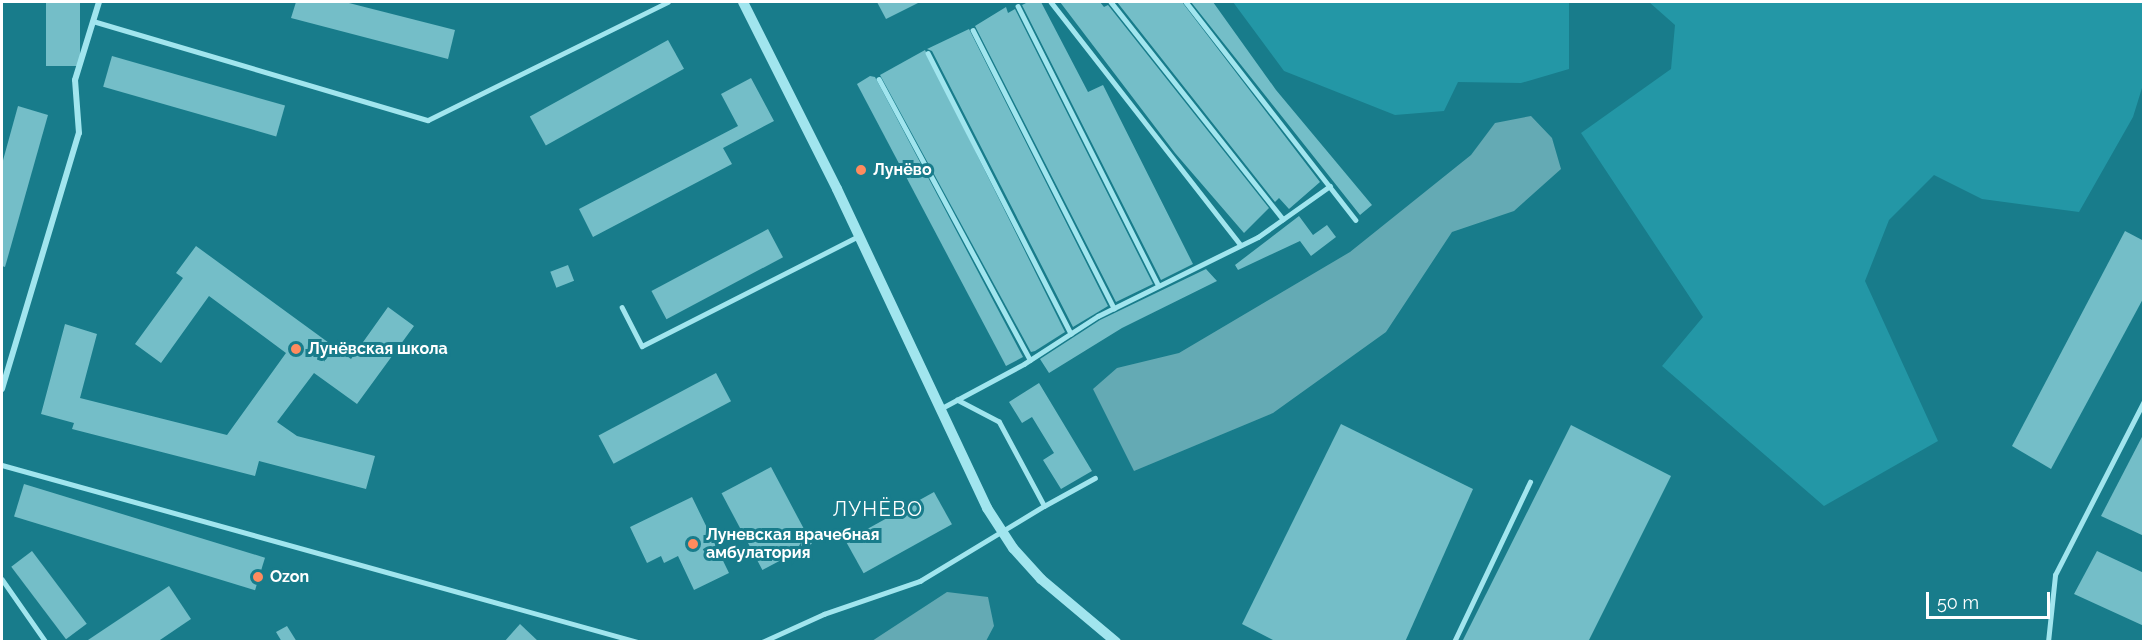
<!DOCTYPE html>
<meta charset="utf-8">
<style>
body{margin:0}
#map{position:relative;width:2145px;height:643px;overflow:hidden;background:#187c8b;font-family:Raleway,sans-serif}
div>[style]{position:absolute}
.green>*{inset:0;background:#2397a6}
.water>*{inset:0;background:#64aab4}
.building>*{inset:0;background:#74bec8;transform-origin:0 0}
.service>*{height:4.5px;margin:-2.25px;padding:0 2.25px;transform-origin:2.25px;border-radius:2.25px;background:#a1e5ee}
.minor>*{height:6px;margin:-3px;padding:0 3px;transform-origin:3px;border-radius:3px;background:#a1e5ee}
.tertiary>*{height:10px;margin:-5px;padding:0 5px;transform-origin:5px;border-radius:5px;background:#a1e5ee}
.dots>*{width:16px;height:16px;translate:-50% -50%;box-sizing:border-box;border:3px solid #187c8b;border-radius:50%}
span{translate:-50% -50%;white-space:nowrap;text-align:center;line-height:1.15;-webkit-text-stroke:6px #187c8b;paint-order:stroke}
.poi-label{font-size:16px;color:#fff;font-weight:700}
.left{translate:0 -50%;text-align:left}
.quarter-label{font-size:20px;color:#fff;letter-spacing:1.5px}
.frame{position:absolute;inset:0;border:3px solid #fff;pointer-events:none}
.scale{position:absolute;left:1926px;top:592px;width:124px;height:27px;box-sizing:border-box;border:3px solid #fff;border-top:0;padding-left:8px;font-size:18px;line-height:21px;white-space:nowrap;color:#fff;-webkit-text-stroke:4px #187c8b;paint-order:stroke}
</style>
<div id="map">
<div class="green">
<div style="clip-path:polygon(1233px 2px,1569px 2px,1569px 69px,1521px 83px,1458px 82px,1444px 111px,1395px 115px,1284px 71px)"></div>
<div style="clip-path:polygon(1649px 2px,2143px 2px,2142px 88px,2133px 117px,2079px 212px,1982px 199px,1934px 175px,1889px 220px,1865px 281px,1938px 441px,1824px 506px,1662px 366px,1703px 317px,1581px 133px,1671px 69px,1675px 25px)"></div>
</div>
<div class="water">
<div style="clip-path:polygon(1531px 116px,1552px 138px,1561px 169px,1514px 211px,1452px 232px,1386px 332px,1273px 413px,1134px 471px,1093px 389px,1117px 368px,1179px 353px,1350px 252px,1471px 155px,1495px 123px)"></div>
<div style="clip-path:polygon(947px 592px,988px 597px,994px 626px,986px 641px,872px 641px)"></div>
</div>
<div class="building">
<div style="left:46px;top:2px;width:34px;height:64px"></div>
<div style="clip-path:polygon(296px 2px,345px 2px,455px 30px,448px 59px,291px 18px)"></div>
<div style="clip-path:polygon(877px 2px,920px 2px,886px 19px)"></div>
<div style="clip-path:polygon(1028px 2px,1041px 2px,1088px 92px,1103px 85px,1193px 264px,1161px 280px,1022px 5px)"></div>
<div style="clip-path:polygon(1060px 2px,1100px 2px,1104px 7px,1108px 5px,1269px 208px,1244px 233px,1175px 153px)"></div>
<div style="clip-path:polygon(1117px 2px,1182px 2px,1320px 182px,1289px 209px,1279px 198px,1275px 202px)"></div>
<div style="clip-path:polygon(1191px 2px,1213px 2px,1276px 90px,1372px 205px,1360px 215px)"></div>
<div style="clip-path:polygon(1006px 7px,1008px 13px,1015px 9px,1153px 284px,1116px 302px,975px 26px)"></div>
<div style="clip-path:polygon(969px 29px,1108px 306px,1073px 327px,932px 51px,927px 49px)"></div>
<div style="left:668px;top:40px;width:33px;height:158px;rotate:61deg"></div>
<div style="clip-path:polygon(925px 50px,1065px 332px,1035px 351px,1031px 352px,880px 75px)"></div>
<div style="left:112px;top:56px;width:180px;height:32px;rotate:16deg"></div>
<div style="clip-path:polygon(870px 76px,875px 77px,1023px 357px,1006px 366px,857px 84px)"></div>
<div style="clip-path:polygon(751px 78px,774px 121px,723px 148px,732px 164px,593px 237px,579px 209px,738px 126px,721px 94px)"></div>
<div style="clip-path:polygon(18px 106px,48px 115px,5px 267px,2px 266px,2px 164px)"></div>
<div style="clip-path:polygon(1299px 216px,1313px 235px,1327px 225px,1336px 237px,1311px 256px,1300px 241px,1238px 270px,1235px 265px)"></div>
<div style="left:768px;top:229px;width:32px;height:132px;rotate:62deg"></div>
<div style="clip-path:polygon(2125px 231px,2144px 241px,2144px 297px,2051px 469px,2012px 446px)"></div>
<div style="clip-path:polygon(196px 246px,351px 359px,388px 307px,414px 326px,357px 404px,314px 373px,277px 422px,297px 436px,375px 456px,366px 489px,259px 461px,255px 476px,72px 429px,74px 423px,41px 414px,65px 324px,97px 334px,80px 398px,227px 435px,286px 353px,209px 296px,161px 363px,135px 344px,183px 278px,176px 273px)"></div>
<div style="left:568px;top:265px;width:17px;height:19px;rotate:69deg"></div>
<div style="clip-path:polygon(1206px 269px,1217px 281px,1122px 328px,1049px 373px,1040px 359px,1100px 320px)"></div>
<div style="left:716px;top:373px;width:32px;height:133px;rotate:62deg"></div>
<div style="clip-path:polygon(1039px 383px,1092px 471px,1061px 489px,1043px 460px,1054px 453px,1032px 417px,1022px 423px,1009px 402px)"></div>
<div style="clip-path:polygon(1341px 424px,1473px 489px,1405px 642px,1277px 642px,1242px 624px)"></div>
<div style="clip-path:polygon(1571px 425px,1671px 476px,1588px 642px,1462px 642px)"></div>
<div style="clip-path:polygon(2144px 433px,2144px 536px,2101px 516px)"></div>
<div style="left:771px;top:467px;width:87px;height:56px;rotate:62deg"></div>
<div style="left:24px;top:484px;width:252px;height:34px;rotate:17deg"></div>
<div style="left:934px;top:492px;width:37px;height:101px;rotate:61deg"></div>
<div style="clip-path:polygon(692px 497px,729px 573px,694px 590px,678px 556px,664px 563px,661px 556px,647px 563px,630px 527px)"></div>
<div style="left:32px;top:551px;width:91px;height:26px;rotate:53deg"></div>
<div style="clip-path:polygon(2097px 551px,2144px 573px,2144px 626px,2074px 594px)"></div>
<div style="clip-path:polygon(169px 586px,191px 619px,157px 642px,85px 642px)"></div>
<div style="clip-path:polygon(520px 624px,539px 642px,504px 642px)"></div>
<div style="clip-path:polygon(287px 626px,297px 642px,282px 642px,276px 632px)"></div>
</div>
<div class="service">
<div style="left:1051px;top:2px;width:308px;rotate:52deg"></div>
<div style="left:1111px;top:2px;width:277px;rotate:51.6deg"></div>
<div style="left:1186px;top:2px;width:276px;rotate:52.1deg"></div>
<div style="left:1018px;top:6px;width:313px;rotate:63.3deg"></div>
<div style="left:93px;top:21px;width:349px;rotate:16.5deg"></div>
<div style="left:428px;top:120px;width:267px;rotate:-26.2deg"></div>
<div style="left:973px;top:30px;width:312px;rotate:63.1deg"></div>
<div style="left:928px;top:53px;width:315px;rotate:63deg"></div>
<div style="left:879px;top:79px;width:319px;rotate:61.7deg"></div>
<div style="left:622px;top:307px;width:44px;rotate:62.9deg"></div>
<div style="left:642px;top:346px;width:243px;rotate:-26.9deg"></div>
<div style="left:940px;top:409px;width:95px;rotate:-28.2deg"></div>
<div style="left:1024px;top:364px;width:88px;rotate:-33deg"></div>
<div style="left:1098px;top:316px;width:178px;rotate:-26.3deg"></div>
<div style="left:1258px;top:237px;width:88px;rotate:-35.3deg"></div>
<div style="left:2px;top:465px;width:660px;rotate:15.55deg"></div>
<div style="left:1044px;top:506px;width:58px;rotate:-28.8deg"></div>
<div style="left:2px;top:579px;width:77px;rotate:55.1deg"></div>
<div style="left:762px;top:642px;width:68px;rotate:-24.3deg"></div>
<div style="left:824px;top:614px;width:102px;rotate:-19deg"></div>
<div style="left:920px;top:581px;width:145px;rotate:-31.2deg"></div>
<div style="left:1044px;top:506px;width:95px;rotate:-118.2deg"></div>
<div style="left:999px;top:422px;width:47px;rotate:-152.4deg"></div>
<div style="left:1454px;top:642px;width:177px;rotate:-64.6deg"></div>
<div style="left:2048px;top:642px;width:67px;rotate:-84deg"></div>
<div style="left:2055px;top:575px;width:195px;rotate:-62.9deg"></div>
</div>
<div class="minor">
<div style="left:2px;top:389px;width:267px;rotate:-73.3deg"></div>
<div style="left:79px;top:133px;width:53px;rotate:-94.3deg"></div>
<div style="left:75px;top:80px;width:82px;rotate:-72.9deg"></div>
</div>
<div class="tertiary">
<div style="left:743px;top:2px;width:209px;rotate:63.3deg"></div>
<div style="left:837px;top:189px;width:353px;rotate:64.8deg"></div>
<div style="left:987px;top:508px;width:48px;rotate:57deg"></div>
<div style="left:1013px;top:548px;width:42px;rotate:47.9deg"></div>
<div style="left:1041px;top:579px;width:98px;rotate:40deg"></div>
</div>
<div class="dots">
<div style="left:861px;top:170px;background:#ff8b5e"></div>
<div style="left:296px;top:349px;background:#ff8b5e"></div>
<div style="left:693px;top:544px;background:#ff8b5e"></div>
<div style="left:258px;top:577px;background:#ff8b5e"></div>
</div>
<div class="poi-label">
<span class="left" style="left:873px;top:170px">Лунёво</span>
<span class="left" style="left:308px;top:349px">Лунёвская школа</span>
<span class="left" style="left:706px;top:544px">Луневская врачебная<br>амбулатория</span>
<span class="left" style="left:270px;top:577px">Ozon</span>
</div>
<div class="quarter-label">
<span style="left:878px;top:509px">ЛУНЁВО</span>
</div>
<div class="frame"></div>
<div class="scale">50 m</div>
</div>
